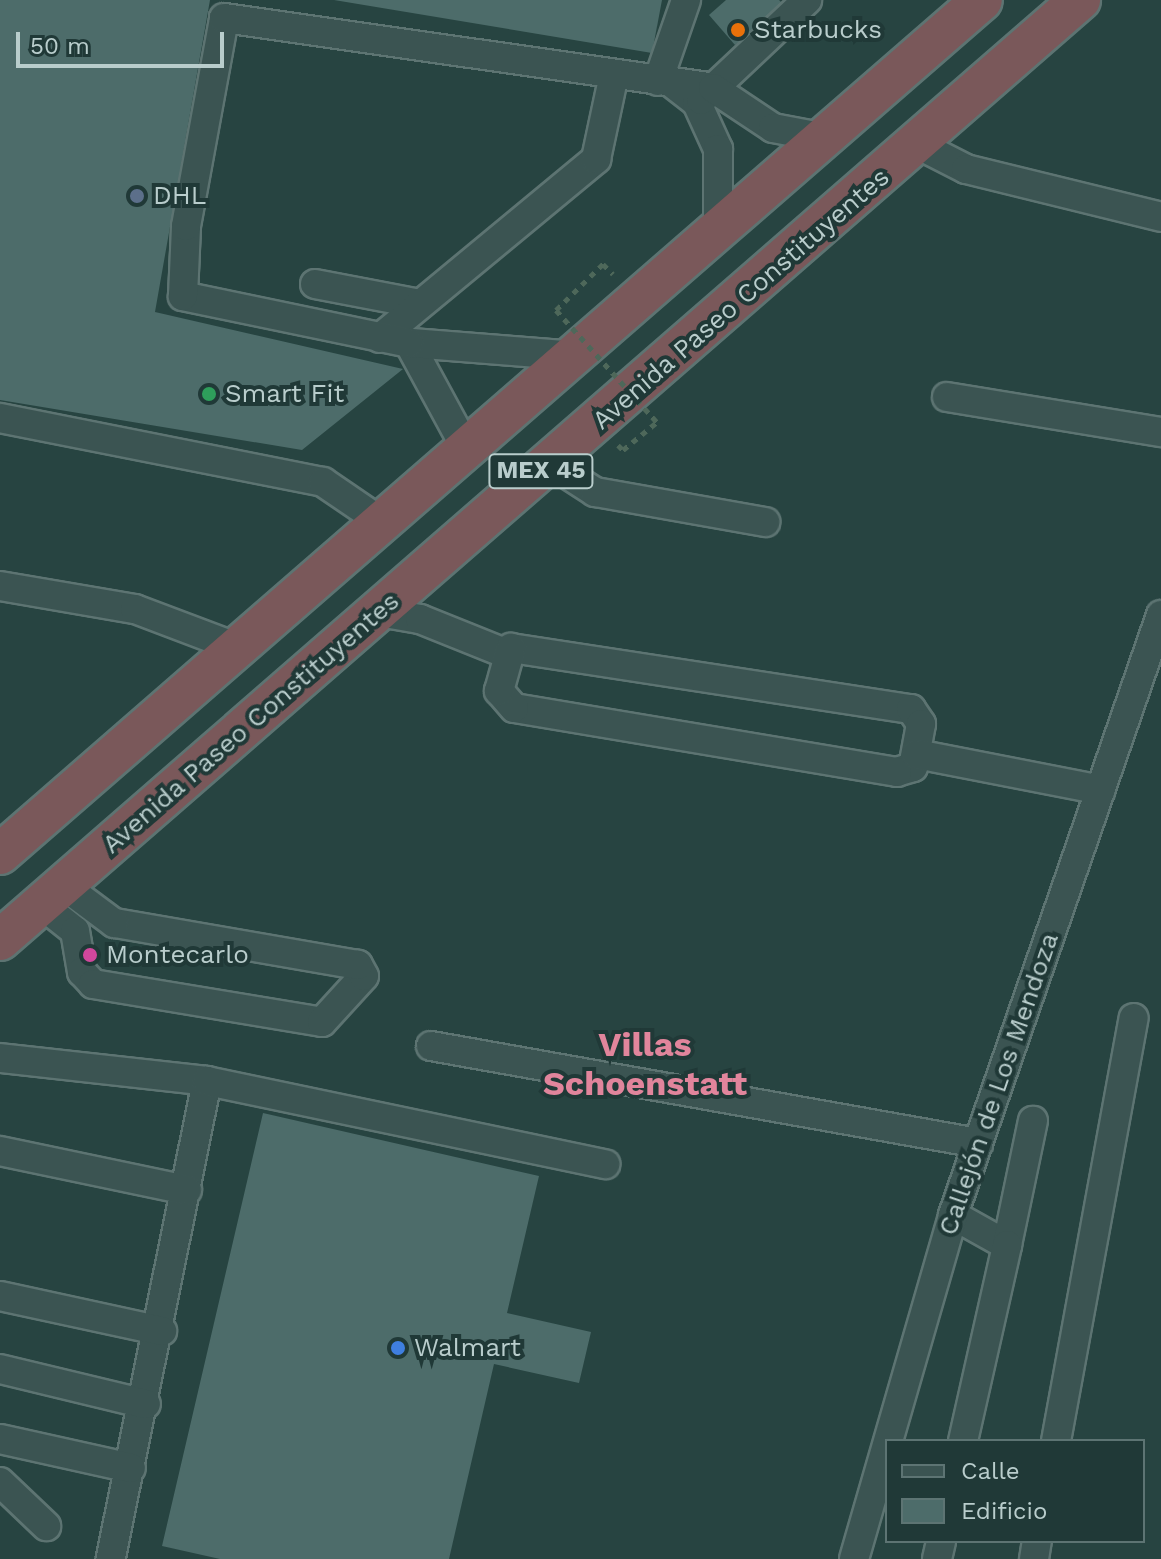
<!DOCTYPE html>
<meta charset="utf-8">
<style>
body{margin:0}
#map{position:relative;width:1161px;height:1559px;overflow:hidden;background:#274441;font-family:"Work Sans",sans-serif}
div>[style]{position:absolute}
.building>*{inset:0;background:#4d6c6a}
.path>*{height:5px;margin-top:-2.5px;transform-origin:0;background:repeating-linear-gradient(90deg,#4e685a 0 6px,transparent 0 12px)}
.roads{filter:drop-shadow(2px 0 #5d7472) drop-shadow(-2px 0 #5d7472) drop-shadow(0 2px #5d7472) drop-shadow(0 -2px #5d7472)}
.minor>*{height:28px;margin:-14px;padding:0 14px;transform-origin:14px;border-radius:14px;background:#3b5452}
.highway>*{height:40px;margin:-20px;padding:0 20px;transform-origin:20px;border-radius:20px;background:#7a585a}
.path-bridge>*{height:5px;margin-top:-2.5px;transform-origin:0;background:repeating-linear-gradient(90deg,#4e685a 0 6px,transparent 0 12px)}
.dots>*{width:22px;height:22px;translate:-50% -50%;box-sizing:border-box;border:4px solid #203937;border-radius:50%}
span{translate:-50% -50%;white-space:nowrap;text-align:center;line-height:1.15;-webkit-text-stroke:8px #203937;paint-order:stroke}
.shield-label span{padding:2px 6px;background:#203937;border:2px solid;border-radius:6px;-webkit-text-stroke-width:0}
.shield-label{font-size:24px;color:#b9cdcc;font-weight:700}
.poi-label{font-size:26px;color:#b9cdcc}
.left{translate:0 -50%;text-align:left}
.street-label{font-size:26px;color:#b9cdcc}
.district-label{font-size:34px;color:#e1859c;font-weight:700}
.legend{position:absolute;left:885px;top:1439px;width:260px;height:104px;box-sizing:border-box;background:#203937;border:2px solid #5d7473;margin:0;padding:10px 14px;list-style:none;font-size:24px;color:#b9cdcc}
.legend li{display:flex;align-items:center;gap:16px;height:40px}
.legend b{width:40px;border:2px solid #5d7473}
.scale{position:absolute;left:16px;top:32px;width:208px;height:36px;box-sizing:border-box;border:4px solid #b9cdcc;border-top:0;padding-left:10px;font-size:24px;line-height:28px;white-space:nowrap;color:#b9cdcc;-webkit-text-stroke:6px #203937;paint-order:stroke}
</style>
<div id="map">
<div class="building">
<div style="clip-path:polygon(0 0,210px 0,155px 312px,403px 369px,302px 450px,0 400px)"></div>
<div style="clip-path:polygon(334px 0,662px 0,652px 53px)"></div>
<div style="clip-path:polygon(726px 0,779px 0,785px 6px,735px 45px,709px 15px)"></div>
<div style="clip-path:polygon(263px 1113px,539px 1176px,507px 1313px,591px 1332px,579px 1383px,494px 1364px,449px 1559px,220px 1559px,162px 1546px)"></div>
</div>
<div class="path">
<div style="left:556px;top:310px;width:66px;rotate:-44.4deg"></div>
<div style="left:603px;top:264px;width:14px;rotate:45deg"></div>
<div style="left:618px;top:445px;width:7px;rotate:45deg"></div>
<div style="left:623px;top:450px;width:44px;rotate:-39.5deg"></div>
</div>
<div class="roads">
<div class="minor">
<div style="left:658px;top:81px;width:86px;rotate:-70.9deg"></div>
<div style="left:673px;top:84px;width:31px;rotate:38deg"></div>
<div style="left:697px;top:103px;width:51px;rotate:65.5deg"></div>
<div style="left:718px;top:149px;width:84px;rotate:90deg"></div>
<div style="left:701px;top:100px;width:146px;rotate:-43.3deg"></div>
<div style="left:917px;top:144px;width:55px;rotate:27deg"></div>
<div style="left:966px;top:169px;width:201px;rotate:13.8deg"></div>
<div style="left:315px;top:284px;width:107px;rotate:10.8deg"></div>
<div style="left:380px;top:338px;width:281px;rotate:-39.6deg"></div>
<div style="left:596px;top:159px;width:82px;rotate:-78deg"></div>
<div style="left:409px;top:343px;width:122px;rotate:61.5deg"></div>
<div style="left:576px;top:356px;width:168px;rotate:-175.5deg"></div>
<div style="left:409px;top:343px;width:231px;rotate:-168.3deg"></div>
<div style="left:183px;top:296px;width:70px;rotate:-87.5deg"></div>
<div style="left:186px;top:226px;width:211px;rotate:-79.6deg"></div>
<div style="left:224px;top:18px;width:494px;rotate:8.1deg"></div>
<div style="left:713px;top:88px;width:72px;rotate:33.7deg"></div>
<div style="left:773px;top:128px;width:54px;rotate:10.7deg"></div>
<div style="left:947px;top:397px;width:217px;rotate:9.3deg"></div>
<div style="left:0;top:418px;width:329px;rotate:11.2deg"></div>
<div style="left:323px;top:482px;width:73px;rotate:34.3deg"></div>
<div style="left:550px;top:463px;width:54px;rotate:32.8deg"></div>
<div style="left:595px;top:492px;width:173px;rotate:10deg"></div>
<div style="left:0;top:586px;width:137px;rotate:9.7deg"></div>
<div style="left:135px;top:609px;width:110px;rotate:20.7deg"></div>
<div style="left:379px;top:612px;width:42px;rotate:9.7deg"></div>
<div style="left:420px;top:619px;width:94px;rotate:21.9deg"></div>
<div style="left:511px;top:648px;width:405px;rotate:8.7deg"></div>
<div style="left:911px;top:709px;width:18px;rotate:56deg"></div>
<div style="left:921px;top:724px;width:44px;rotate:100.5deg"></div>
<div style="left:913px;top:767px;width:17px;rotate:163deg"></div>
<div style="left:897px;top:772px;width:388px;rotate:-170.5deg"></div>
<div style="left:514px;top:708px;width:23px;rotate:-131deg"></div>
<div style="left:499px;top:691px;width:45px;rotate:-74.4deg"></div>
<div style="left:916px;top:754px;width:188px;rotate:11deg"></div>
<div style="left:41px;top:904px;width:43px;rotate:38.5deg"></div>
<div style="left:75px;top:931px;width:42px;rotate:80.3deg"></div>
<div style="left:82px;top:972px;width:16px;rotate:47deg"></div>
<div style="left:93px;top:984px;width:232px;rotate:9.4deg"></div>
<div style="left:322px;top:1022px;width:62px;rotate:-47.6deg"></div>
<div style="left:364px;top:976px;width:13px;rotate:-119deg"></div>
<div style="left:358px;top:965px;width:248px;rotate:-170.2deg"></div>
<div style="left:114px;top:923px;width:64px;rotate:-143.3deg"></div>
<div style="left:431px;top:1046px;width:556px;rotate:10.06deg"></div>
<div style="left:0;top:1058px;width:208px;rotate:6.3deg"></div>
<div style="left:207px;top:1081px;width:488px;rotate:101.4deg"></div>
<div style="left:207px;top:1081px;width:407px;rotate:11.8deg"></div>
<div style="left:0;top:1151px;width:191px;rotate:11.8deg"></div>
<div style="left:953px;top:1215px;width:62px;rotate:29.1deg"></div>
<div style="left:1007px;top:1245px;width:127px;rotate:-78.2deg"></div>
<div style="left:0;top:1296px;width:166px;rotate:12.2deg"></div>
<div style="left:0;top:1369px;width:150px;rotate:13.5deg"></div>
<div style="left:0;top:1439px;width:134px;rotate:12.5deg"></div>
<div style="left:963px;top:1441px;width:201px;rotate:-77.3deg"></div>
<div style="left:1056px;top:1441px;width:430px;rotate:-79.6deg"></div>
<div style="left:0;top:1482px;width:64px;rotate:43.7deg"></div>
<div style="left:854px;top:1559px;width:358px;rotate:-73.9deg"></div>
<div style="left:953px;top:1215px;width:635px;rotate:-70.88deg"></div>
<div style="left:937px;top:1559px;width:18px;rotate:-77deg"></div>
<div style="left:1034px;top:1559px;width:18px;rotate:-81deg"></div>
</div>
<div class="highway">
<div style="left:0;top:854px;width:1301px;rotate:-41.01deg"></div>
<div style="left:0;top:940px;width:1432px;rotate:-41.04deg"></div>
</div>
</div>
<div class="path-bridge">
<div style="left:556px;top:310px;width:151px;rotate:48deg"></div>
</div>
<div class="dots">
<div style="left:738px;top:30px;background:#e8710a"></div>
<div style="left:137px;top:196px;background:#5c6f8a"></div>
<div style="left:209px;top:394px;background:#2e9e5b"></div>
<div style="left:90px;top:955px;background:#d1479c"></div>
<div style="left:398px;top:1348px;background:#3f7fe0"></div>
</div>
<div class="shield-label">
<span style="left:541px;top:471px">MEX 45</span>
</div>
<div class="poi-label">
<span class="left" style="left:754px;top:30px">Starbucks</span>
<span class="left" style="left:153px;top:196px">DHL</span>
<span class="left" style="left:225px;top:394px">Smart Fit</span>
<span class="left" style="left:106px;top:955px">Montecarlo</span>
<span class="left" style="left:414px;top:1348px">Walmart</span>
</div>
<div class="street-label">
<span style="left:741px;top:299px;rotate:-41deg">Avenida Paseo Constituyentes</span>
<span style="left:251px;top:723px;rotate:-41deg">Avenida Paseo Constituyentes</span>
<span style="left:999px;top:1084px;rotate:-71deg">Callejón de Los Mendoza</span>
</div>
<div class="district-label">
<span style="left:645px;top:1064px">Villas<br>Schoenstatt</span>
</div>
<ul class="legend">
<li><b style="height:10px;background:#3b5452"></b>Calle</li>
<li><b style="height:22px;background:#4d6c6a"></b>Edificio</li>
</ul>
<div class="scale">50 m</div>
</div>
